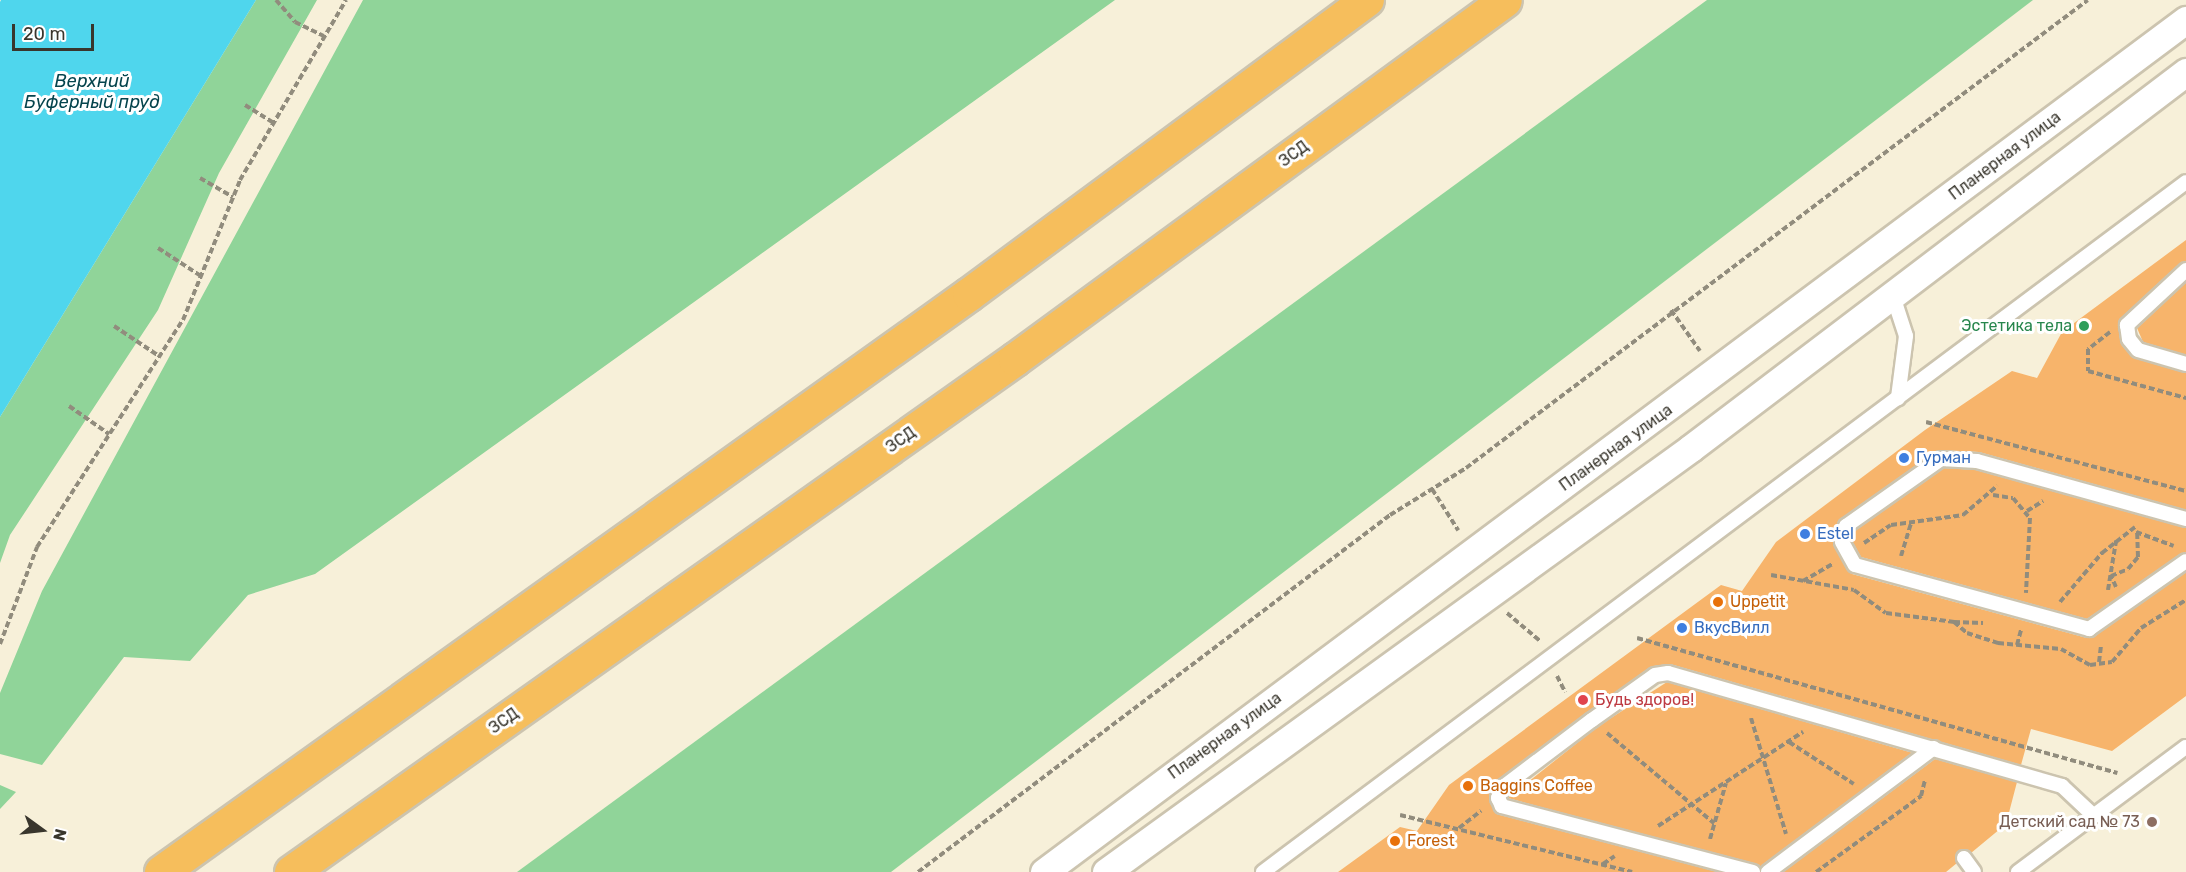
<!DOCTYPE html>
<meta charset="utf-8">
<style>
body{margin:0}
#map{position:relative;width:2186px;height:872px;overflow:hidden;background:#f7f0d9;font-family:Rubik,sans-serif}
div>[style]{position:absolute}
.green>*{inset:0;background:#90d499}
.water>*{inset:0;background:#4fd6ed}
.building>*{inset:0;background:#f7b46b}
.path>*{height:4px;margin-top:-2px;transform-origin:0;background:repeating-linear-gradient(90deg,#918c7d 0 6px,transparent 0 9px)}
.roads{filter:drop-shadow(2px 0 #ccc4af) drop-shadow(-2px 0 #ccc4af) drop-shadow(0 2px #ccc4af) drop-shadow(0 -2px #ccc4af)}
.service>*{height:14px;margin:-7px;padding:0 7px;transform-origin:7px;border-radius:7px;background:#fff}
.minor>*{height:27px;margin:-13.5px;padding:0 13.5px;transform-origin:13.5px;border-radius:13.5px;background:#fff}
.motorway>*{height:33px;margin:-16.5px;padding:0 16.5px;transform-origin:16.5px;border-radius:16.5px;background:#f6be5c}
.dots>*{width:16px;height:16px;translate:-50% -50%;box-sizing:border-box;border:3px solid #fff;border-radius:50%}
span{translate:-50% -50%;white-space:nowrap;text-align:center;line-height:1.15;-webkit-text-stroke:6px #fff;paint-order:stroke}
.street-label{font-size:16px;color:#39362d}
.leisure-label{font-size:16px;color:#27864d}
.right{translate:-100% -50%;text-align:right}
.shop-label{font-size:16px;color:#366cbe}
.left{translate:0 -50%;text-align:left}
.food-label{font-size:16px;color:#c56008}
.health-label{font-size:16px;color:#be3a42}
.education-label{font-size:16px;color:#785e54}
.water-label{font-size:18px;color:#05444d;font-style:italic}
.north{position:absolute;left:12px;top:800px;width:60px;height:60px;-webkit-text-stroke:4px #fff;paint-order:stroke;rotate:105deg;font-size:16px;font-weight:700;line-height:24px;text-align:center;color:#39362d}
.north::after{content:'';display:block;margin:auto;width:21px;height:27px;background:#39362d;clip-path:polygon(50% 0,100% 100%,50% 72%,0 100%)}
.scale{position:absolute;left:12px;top:24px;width:82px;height:27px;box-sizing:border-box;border:3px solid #39362d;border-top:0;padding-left:8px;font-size:18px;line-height:21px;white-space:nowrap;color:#39362d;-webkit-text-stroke:4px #fff;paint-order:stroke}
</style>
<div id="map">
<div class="green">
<div style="clip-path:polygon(256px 0,317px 0,219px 173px,158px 310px,10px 535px,0 563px,0 417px)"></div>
<div style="clip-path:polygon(363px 0,1115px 0,315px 574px,248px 595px,190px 661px,124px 657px,42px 765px,0 754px,0 693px,42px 591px)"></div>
<div style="clip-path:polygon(1707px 0,2033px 0,891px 872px,517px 872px)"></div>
<div style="clip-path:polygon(0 785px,16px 792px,0 809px)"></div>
</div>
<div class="water">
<div style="clip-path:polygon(1px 0,256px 0,0 417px,0 2px)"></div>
</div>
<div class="building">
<div style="clip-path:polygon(2186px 240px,2186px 261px,2118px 326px,2132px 356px,2186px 373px,2186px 510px,1979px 452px,1941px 450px,1841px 519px,1833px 541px,1852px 574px,2087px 638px,2186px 572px,2186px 696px,2112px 751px,2031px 729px,2021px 765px,1670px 664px,1654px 666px,1498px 780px,1490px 802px,1500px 815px,1718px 872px,1338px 872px,1400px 827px,1417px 831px,1449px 785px,1721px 585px,1742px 591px,1776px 542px,1925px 430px,2012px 371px,2037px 378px,2062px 332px)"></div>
<div style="clip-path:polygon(2186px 282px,2186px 355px,2143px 342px,2137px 328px)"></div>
<div style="clip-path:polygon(1944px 468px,1976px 470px,2186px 528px,2186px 552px,2087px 619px,1861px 557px,1852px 541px,1854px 531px)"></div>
<div style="clip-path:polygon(1667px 682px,1913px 753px,1760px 867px,1508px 798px,1597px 727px)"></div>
<div style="clip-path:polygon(1935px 759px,2017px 782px,2006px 824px,1971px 853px,1958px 851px,1957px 863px,1946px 872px,1783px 872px)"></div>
</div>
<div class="path">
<div style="left:276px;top:0;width:29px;rotate:49deg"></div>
<div style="left:295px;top:22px;width:32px;rotate:26deg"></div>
<div style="left:245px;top:105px;width:34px;rotate:32deg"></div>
<div style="left:200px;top:178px;width:38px;rotate:30deg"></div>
<div style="left:158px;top:248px;width:51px;rotate:33.1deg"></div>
<div style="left:1671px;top:310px;width:50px;rotate:54.7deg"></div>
<div style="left:114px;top:326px;width:54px;rotate:33.7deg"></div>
<div style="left:2110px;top:332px;width:28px;rotate:142deg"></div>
<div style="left:2088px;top:349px;width:22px;rotate:90deg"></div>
<div style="left:2088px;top:371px;width:102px;rotate:15.4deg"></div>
<div style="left:69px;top:406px;width:49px;rotate:35deg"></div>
<div style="left:1926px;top:422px;width:269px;rotate:14.9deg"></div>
<div style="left:1432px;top:489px;width:49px;rotate:57.6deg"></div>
<div style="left:1993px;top:495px;width:20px;rotate:9deg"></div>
<div style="left:2013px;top:498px;width:26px;rotate:50deg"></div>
<div style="left:2030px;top:518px;width:75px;rotate:93.1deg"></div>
<div style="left:2027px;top:511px;width:19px;rotate:-32deg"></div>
<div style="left:2136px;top:532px;width:40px;rotate:20.2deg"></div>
<div style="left:1864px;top:543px;width:32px;rotate:-34deg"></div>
<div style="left:1891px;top:525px;width:73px;rotate:-7.9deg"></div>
<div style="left:1963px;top:515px;width:45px;rotate:-40.5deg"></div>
<div style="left:1901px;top:556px;width:34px;rotate:-73deg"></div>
<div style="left:1771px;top:575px;width:84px;rotate:10.2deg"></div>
<div style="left:1854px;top:590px;width:39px;rotate:36deg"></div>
<div style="left:1886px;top:613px;width:69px;rotate:7.5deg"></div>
<div style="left:1954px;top:622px;width:17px;rotate:40deg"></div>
<div style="left:1967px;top:633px;width:33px;rotate:18deg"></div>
<div style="left:1998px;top:643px;width:63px;rotate:5.4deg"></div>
<div style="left:2061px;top:649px;width:33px;rotate:29deg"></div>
<div style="left:2090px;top:665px;width:22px;rotate:-8deg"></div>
<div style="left:2112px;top:662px;width:45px;rotate:-49.5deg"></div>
<div style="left:2141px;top:628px;width:53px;rotate:-31.9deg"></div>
<div style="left:1803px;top:581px;width:34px;rotate:-30deg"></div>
<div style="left:2116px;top:587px;width:12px;rotate:-114deg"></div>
<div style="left:2111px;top:576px;width:18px;rotate:-22deg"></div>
<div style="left:2128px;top:569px;width:16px;rotate:-50deg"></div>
<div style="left:2138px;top:557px;width:25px;rotate:-92deg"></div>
<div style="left:2108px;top:590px;width:50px;rotate:-80.7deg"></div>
<div style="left:2060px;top:602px;width:65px;rotate:-49.4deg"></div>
<div style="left:2102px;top:553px;width:42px;rotate:-38.2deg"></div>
<div style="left:1507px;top:613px;width:43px;rotate:40.3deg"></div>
<div style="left:1954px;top:622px;width:29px;rotate:2deg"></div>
<div style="left:1637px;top:638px;width:499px;rotate:15.7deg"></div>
<div style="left:0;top:644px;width:104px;rotate:-69.1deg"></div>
<div style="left:37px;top:547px;width:270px;rotate:-57.3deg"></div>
<div style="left:183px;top:320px;width:151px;rotate:-67.8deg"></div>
<div style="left:240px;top:180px;width:209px;rotate:-59.5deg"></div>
<div style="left:2017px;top:645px;width:16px;rotate:-75deg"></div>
<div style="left:2099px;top:662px;width:17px;rotate:-83deg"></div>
<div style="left:1557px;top:676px;width:18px;rotate:63deg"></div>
<div style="left:1751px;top:718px;width:121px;rotate:73.2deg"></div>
<div style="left:1607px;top:733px;width:140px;rotate:40.1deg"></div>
<div style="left:1789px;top:742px;width:77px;rotate:32.9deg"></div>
<div style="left:1400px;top:815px;width:239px;rotate:13.8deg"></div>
<div style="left:1658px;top:826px;width:173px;rotate:-33deg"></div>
<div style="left:1459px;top:828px;width:28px;rotate:-38deg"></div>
<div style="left:1710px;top:839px;width:58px;rotate:-74.1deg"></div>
<div style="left:1603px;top:864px;width:14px;rotate:-34deg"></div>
<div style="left:918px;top:872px;width:592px;rotate:-37.1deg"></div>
<div style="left:1390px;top:515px;width:89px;rotate:-31.7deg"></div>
<div style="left:1466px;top:468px;width:778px;rotate:-36.96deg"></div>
<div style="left:1816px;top:872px;width:130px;rotate:-35.9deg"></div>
<div style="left:1921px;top:796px;width:16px;rotate:-76deg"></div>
</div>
<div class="roads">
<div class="service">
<div style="left:2186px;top:270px;width:81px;rotate:137deg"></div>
<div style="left:2127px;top:325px;width:14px;rotate:82deg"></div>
<div style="left:2129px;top:339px;width:14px;rotate:51deg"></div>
<div style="left:2138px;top:350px;width:50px;rotate:16.3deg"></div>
<div style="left:1893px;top:296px;width:42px;rotate:72deg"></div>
<div style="left:1906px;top:336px;width:63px;rotate:97.4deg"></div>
<div style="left:2186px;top:519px;width:217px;rotate:-164.5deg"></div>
<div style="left:1977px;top:461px;width:36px;rotate:-177deg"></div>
<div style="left:1941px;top:459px;width:116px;rotate:144.8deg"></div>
<div style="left:1846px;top:526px;width:16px;rotate:104deg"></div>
<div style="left:1842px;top:542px;width:26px;rotate:61deg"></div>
<div style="left:1855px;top:565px;width:243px;rotate:15.3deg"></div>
<div style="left:2089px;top:629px;width:118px;rotate:-35deg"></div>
<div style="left:1964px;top:858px;width:17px;rotate:54deg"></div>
<div style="left:1263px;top:872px;width:1152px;rotate:-36.78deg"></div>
<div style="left:1753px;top:872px;width:260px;rotate:-165.3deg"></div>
<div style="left:1502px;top:806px;width:9px;rotate:-117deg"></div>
<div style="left:1498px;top:798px;width:12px;rotate:-66deg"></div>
<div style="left:1503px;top:787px;width:111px;rotate:-37deg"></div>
<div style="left:1592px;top:720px;width:77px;rotate:-35.5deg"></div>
<div style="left:1655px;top:675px;width:13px;rotate:-9deg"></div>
<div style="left:1668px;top:673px;width:410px;rotate:16deg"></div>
<div style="left:2062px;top:786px;width:44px;rotate:43.2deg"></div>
<div style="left:1768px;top:872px;width:207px;rotate:-36.8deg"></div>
<div style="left:2018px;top:872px;width:209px;rotate:-36.7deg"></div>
</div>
<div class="minor">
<div style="left:1044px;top:872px;width:1425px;rotate:-36.73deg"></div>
<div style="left:1106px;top:872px;width:722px;rotate:-35.93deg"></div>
<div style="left:1691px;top:448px;width:622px;rotate:-37.22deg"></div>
</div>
<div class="motorway">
<div style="left:161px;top:872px;width:993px;rotate:-35.58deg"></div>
<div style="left:969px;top:294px;width:495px;rotate:-36.5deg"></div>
<div style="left:291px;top:872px;width:887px;rotate:-35.32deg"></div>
<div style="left:1015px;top:359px;width:607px;rotate:-36.23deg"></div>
</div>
</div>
<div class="dots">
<div style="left:2084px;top:326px;background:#2e9e5b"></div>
<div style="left:1904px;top:458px;background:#3f7fe0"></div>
<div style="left:1805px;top:534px;background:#3f7fe0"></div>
<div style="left:1718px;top:602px;background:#e8710a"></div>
<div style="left:1682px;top:628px;background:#3f7fe0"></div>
<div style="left:1583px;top:700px;background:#e0444e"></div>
<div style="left:1468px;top:786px;background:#e8710a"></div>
<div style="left:2152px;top:822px;background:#8d6e63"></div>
<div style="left:1395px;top:841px;background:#e8710a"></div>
</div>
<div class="street-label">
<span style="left:1294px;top:154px;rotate:-36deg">ЗСД</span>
<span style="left:2005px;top:156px;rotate:-37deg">Планерная улица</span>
<span style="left:901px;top:440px;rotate:-35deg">ЗСД</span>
<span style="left:1616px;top:448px;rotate:-36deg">Планерная улица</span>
<span style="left:504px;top:721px;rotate:-35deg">ЗСД</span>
<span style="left:1225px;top:736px;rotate:-36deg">Планерная улица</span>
</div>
<div class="leisure-label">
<span class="right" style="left:2072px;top:326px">Эстетика тела</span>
</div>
<div class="shop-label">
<span class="left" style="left:1916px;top:458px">Гурман</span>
<span class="left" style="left:1817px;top:534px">Estel</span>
<span class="left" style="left:1694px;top:628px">ВкусВилл</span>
</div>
<div class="food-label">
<span class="left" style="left:1730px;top:602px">Uppetit</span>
<span class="left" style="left:1480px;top:786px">Baggins Coffee</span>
<span class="left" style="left:1407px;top:841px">Forest</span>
</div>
<div class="health-label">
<span class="left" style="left:1595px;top:700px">Будь здоров!</span>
</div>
<div class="education-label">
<span class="right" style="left:2140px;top:822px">Детский сад № 73</span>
</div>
<div class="water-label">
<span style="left:92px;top:92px">Верхний<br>Буферный пруд</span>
</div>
<div class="north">N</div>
<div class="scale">20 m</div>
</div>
